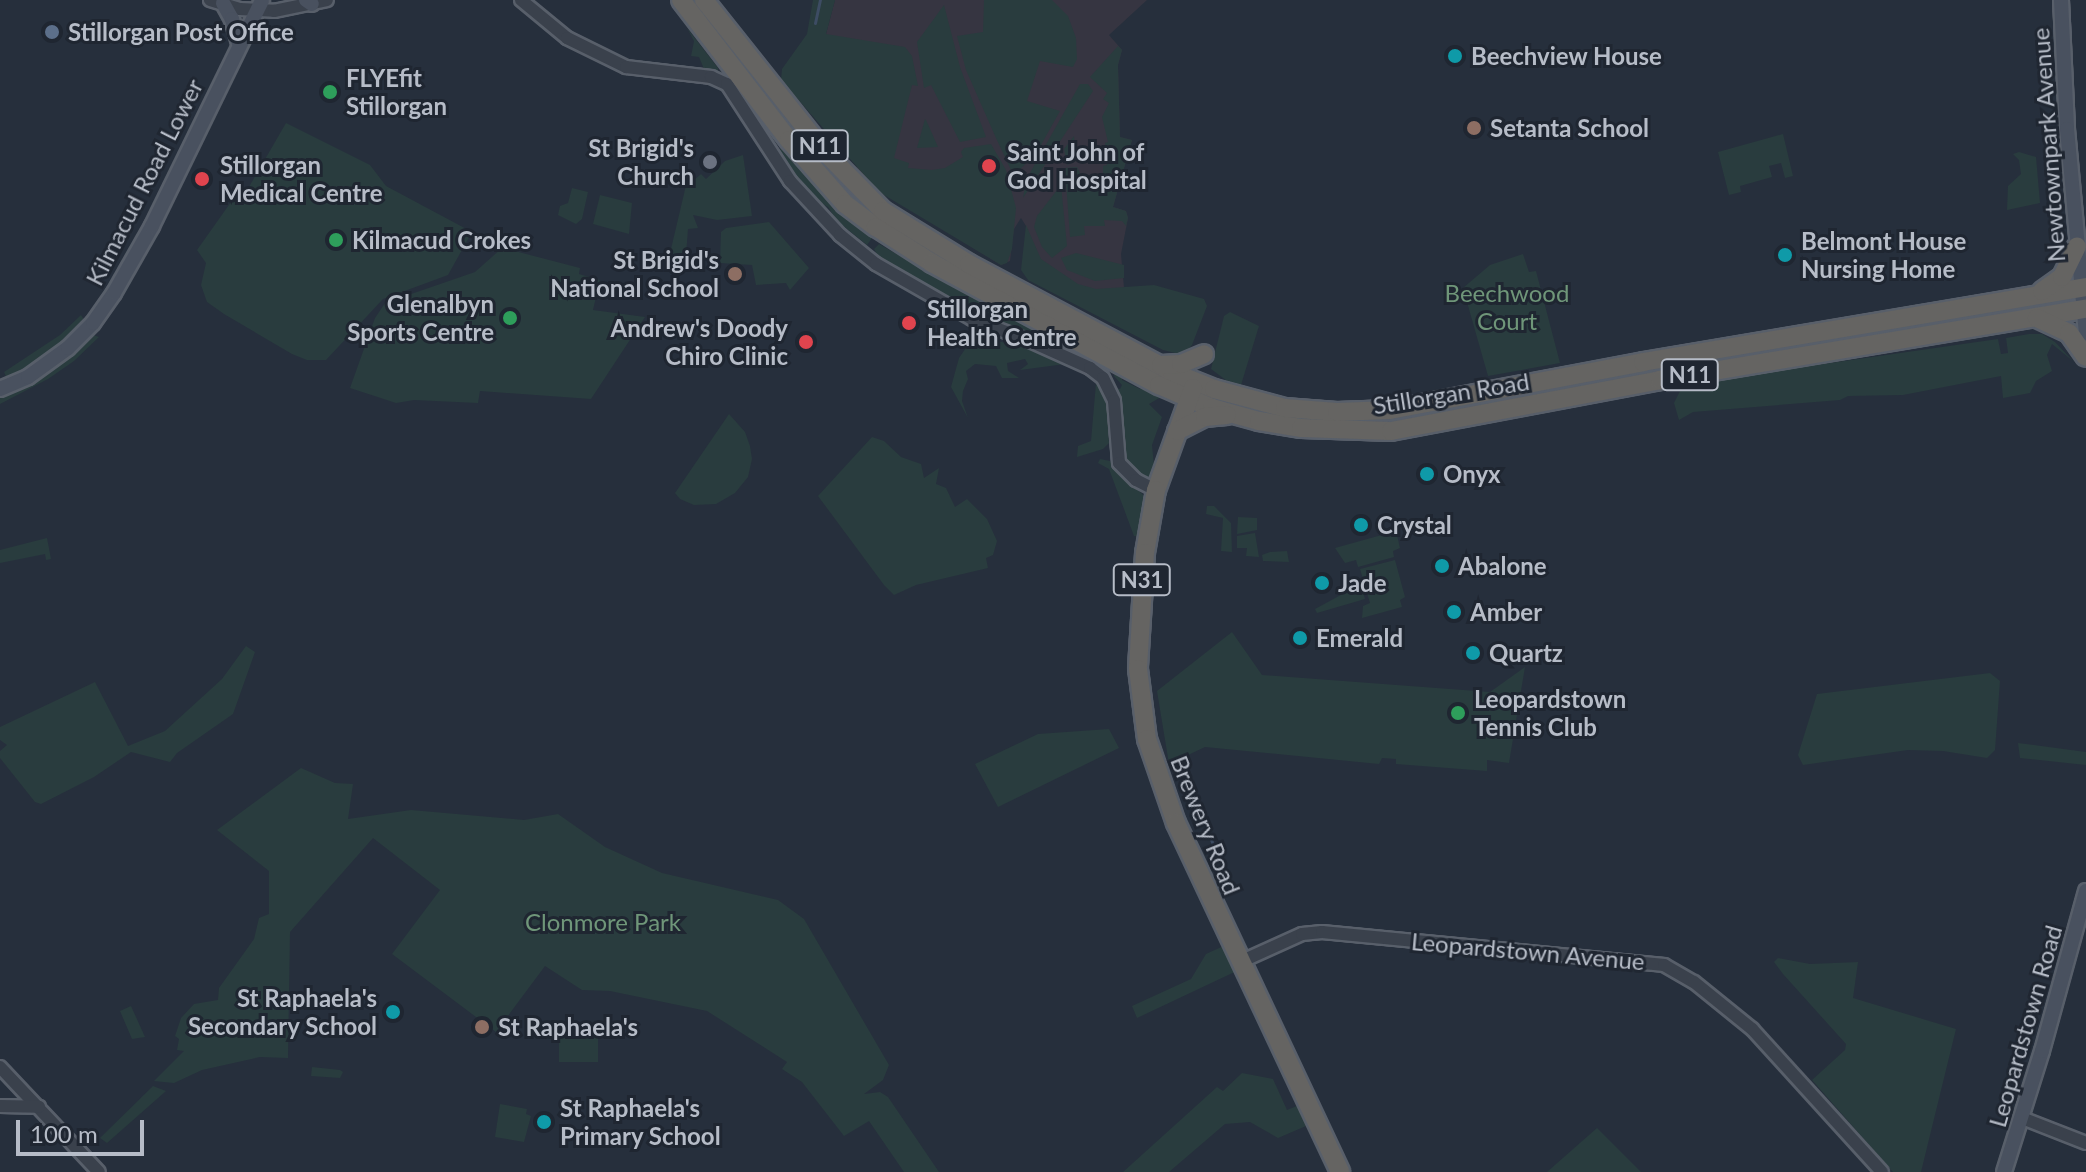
<!DOCTYPE html>
<style>
body{margin:0}
#map{position:relative;width:2086px;height:1172px;overflow:hidden;background:#262f3c;font-family:Lato,sans-serif}
div>[style]{position:absolute}
.medical>*{inset:0;background:#363541}
.green>*{inset:0;background:#293c3e;transform-origin:0 0}
.stream>*{height:3px;margin:-1.5px;padding:0 1.5px;transform-origin:1.5px;border-radius:1.5px;background:#3d4c63}
.roads{filter:drop-shadow(2px 0 #585f6a) drop-shadow(-2px 0 #585f6a) drop-shadow(0 2px #585f6a) drop-shadow(0 -2px #585f6a)}
.tertiary>*{height:12px;margin:-6px;padding:0 6px;transform-origin:6px;border-radius:6px;background:#3a414c}
.secondary>*{height:14px;margin:-7px;padding:0 7px;transform-origin:7px;border-radius:7px;background:#49515f}
.trunk>*{height:18px;margin:-9px;padding:0 9px;transform-origin:9px;border-radius:9px;background:#656462}
.dots>*{width:22px;height:22px;translate:-50% -50%;box-sizing:border-box;border:4px solid #1f2631;border-radius:50%}
span{translate:-50% -50%;white-space:nowrap;text-align:center;line-height:1.15;-webkit-text-stroke:6px #1f2631;paint-order:stroke}
.shield-label span{padding:2px 6px;background:#1f2631;border:2px solid;border-radius:6px;-webkit-text-stroke-width:0}
.shield-label{font-size:22px;color:#b6bcc7;font-weight:700}
.poi-label{font-size:24px;color:#b6bcc7;font-weight:700}
.left{translate:0 -50%;text-align:left}
.right{translate:-100% -50%;text-align:right}
.street-label{font-size:24px;color:#b6bcc7}
.park-label{font-size:24px;color:#6f9679}
.scale{position:absolute;left:16px;top:1120px;width:128px;height:36px;box-sizing:border-box;border:4px solid #b6bcc7;border-top:0;padding-left:10px;font-size:24px;line-height:28px;white-space:nowrap;color:#b6bcc7;-webkit-text-stroke:6px #1f2631;paint-order:stroke}
</style>
<div id="map">
<div class="medical">
<div style="clip-path:polygon(835px 0,1147px 0,1109px 35px,1122px 50px,1118px 65px,1120px 137px,1132px 140px,1113px 207px,1126px 211px,1128px 218px,1121px 254px,1126px 310px,1028px 280px,1026px 226px,1021px 218px,1014px 229px,1010px 261px,1001px 265px,872px 186px,858px 171px,826px 34px)"></div>
</div>
<div class="green">
<div style="clip-path:polygon(813px 0,835px 0,826px 34px,905px 47px,912px 56px,918px 86px,912px 85px,894px 158px,909px 163px,908px 168px,932px 170px,945px 168px,963px 157px,961px 152px,964px 148px,991px 144px,1006px 170px,1016px 208px,1012px 249px,1007px 263px,1001px 265px,991px 259px,879px 192px,781px 80px,782px 69px,807px 34px)"></div>
<div style="clip-path:polygon(984px 0,1052px 0,1068px 16px,1076px 38px,1077px 59px,1073px 67px,1040px 61px,1027px 101px,1060px 111px,1036px 154px,1017px 172px,1011px 170px,996px 138px,966px 70px,957px 36px,983px 32px)"></div>
<div style="clip-path:polygon(944px 5px,960px 67px,986px 137px,960px 142px,931px 85px,924px 88px,917px 42px)"></div>
<div style="clip-path:polygon(687px 28px,718px 68px,718px 71px,704px 69px,699px 57px,691px 56px,694px 41px)"></div>
<div style="clip-path:polygon(1118px 46px,1122px 50px,1118px 65px,1120px 137px,1132px 140px,1113px 207px,1126px 211px,1128px 218px,1126px 226px,1122px 221px,1104px 220px,1105px 226px,1084px 226px,1085px 235px,1070px 237px,1065px 168px,1077px 167px,1083px 179px,1103px 177px,1103px 166px,1107px 165px,1105px 143px,1108px 142px,1102px 117px,1109px 103px,1103px 99px,1107px 93px,1090px 77px)"></div>
<div style="clip-path:polygon(1080px 84px,1088px 84px,1093px 91px,1023px 198px,1026px 180px)"></div>
<div style="clip-path:polygon(925px 119px,926px 120px,938px 147px,917px 148px)"></div>
<div style="clip-path:polygon(286px 123px,370px 165px,386px 186px,472px 232px,448px 275px,383px 299px,326px 360px,307px 360px,292px 354px,224px 314px,207px 302px,201px 285px,206px 263px,197px 250px,231px 202px,246px 192px)"></div>
<div style="clip-path:polygon(1783px 134px,1793px 176px,1785px 178px,1781px 163px,1769px 166px,1772px 177px,1740px 186px,1741px 192px,1729px 195px,1718px 152px)"></div>
<div style="clip-path:polygon(1074px 136px,1076px 161px,1067px 165px,1064px 149px)"></div>
<div style="clip-path:polygon(782px 144px,872px 238px,867px 245px,837px 221px,828px 207px,814px 200px,779px 154px)"></div>
<div style="clip-path:polygon(2019px 152px,2036px 157px,2040px 203px,2007px 210px,2008px 186px,2021px 174px,2019px 160px,2013px 154px)"></div>
<div style="clip-path:polygon(743px 155px,752px 216px,717px 220px,693px 215px,698px 228px,688px 229px,686px 255px,704px 255px,704px 264px,667px 266px,687px 181px,692px 182px,701px 174px,706px 179px,725px 161px)"></div>
<div style="clip-path:polygon(1061px 185px,1067px 246px,1052px 258px,1042px 247px,1034px 227px,1037px 216px)"></div>
<div style="clip-path:polygon(572px 188px,588px 192px,582px 219px,576px 224px,558px 215px,560px 206px,568px 203px)"></div>
<div style="clip-path:polygon(600px 195px,632px 203px,629px 234px,593px 224px)"></div>
<div style="clip-path:polygon(769px 222px,809px 268px,790px 290px,786px 283px,756px 285px,752px 265px,720px 263px,721px 232px,726px 228px)"></div>
<div style="clip-path:polygon(1026px 225px,1041px 259px,1078px 284px,1096px 289px,1154px 285px,1204px 299px,1207px 306px,1192px 345px,1183px 355px,1163px 350px,1028px 280px,1021px 270px)"></div>
<div style="clip-path:polygon(509px 233px,507px 249px,580px 268px,579px 274px,600px 280px,593px 310px,645px 317px,591px 399px,480px 391px,478px 403px,414px 400px,396px 403px,350px 388px,375px 318px,385px 303px,475px 272px,502px 248px)"></div>
<div style="clip-path:polygon(879px 244px,970px 296px,1036px 328px,1036px 337px,966px 310px,927px 287px,878px 256px,874px 249px)"></div>
<div style="clip-path:polygon(1076px 253px,1124px 265px,1124px 278px,1095px 281px,1067px 270px,1061px 258px)"></div>
<div style="clip-path:polygon(1523px 254px,1529px 272px,1536px 271px,1560px 363px,1488px 376px,1463px 288px,1490px 265px)"></div>
<div style="clip-path:polygon(1230px 312px,1259px 326px,1241px 385px,1227px 381px,1211px 369px,1224px 316px)"></div>
<div style="clip-path:polygon(81px 315px,85px 321px,57px 349px,35px 364px,6px 377px,4px 372px,60px 335px)"></div>
<div style="clip-path:polygon(2029px 334px,2042px 334px,2055px 342px,2073px 361px,2052px 344px,2047px 355px,2052px 371px,2036px 381px,2030px 393px,2003px 398px,2001px 376px,1903px 395px,1848px 396px,1840px 400px,1693px 412px,1679px 420px,1674px 403px,1682px 387px,1711px 380px,1998px 339px,2001px 354px,2008px 353px,2006px 338px)"></div>
<div style="clip-path:polygon(93px 335px,99px 337px,74px 361px,48px 379px,0 404px,0 396px,48px 373px)"></div>
<div style="clip-path:polygon(974px 336px,1035px 349px,1065px 364px,1020px 370px,1028px 364px,1025px 359px,1007px 363px,1008px 371px,1019px 378px,1002px 378px,996px 366px,975px 364px,966px 371px,968px 379px,963px 391px,962px 401px,968px 418px,951px 387px,959px 358px)"></div>
<div style="clip-path:polygon(1116px 372px,1123px 376px,1122px 380px,1140px 389px,1143px 385px,1161px 397px,1149px 404px,1162px 417px,1152px 445px,1154px 465px,1150px 480px,1130px 468px,1124px 459px,1116px 388px,1120px 389px,1122px 385px,1114px 376px)"></div>
<div style="clip-path:polygon(1096px 383px,1100px 383px,1106px 393px,1109px 443px,1103px 449px,1077px 457px,1078px 446px,1091px 441px)"></div>
<div style="clip-path:polygon(729px 414px,745px 432px,750px 446px,752px 459px,748px 477px,735px 493px,716px 504px,694px 505px,680px 499px,675px 493px)"></div>
<div style="clip-path:polygon(872px 437px,884px 441px,901px 457px,921px 464px,924px 478px,939px 468px,936px 484px,946px 488px,955px 507px,967px 499px,987px 519px,997px 541px,993px 555px,986px 558px,988px 568px,916px 585px,894px 595px,884px 585px,818px 496px)"></div>
<div style="clip-path:polygon(1100px 459px,1110px 461px,1145px 497px,1139px 536px,1134px 536px,1109px 469px,1098px 463px)"></div>
<div style="clip-path:polygon(1207px 506px,1214px 506px,1231px 523px,1232px 552px,1221px 551px,1223px 518px,1206px 514px)"></div>
<div style="clip-path:polygon(1238px 517px,1257px 518px,1257px 530px,1237px 534px)"></div>
<div style="clip-path:polygon(1396px 531px,1400px 548px,1393px 551px,1394px 557px,1358px 567px,1356px 560px,1345px 563px,1335px 548px)"></div>
<div style="clip-path:polygon(1255px 533px,1259px 557px,1246px 556px,1247px 548px,1237px 548px,1237px 536px)"></div>
<div style="clip-path:polygon(47px 538px,51px 559px,46px 560px,45px 554px,0 563px,0 550px)"></div>
<div style="clip-path:polygon(1287px 551px,1289px 562px,1263px 561px,1262px 555px,1270px 552px)"></div>
<div style="clip-path:polygon(1395px 560px,1405px 597px,1400px 600px,1402px 607px,1362px 618px,1363px 606px,1370px 603px,1360px 569px)"></div>
<div style="clip-path:polygon(1361px 584px,1365px 599px,1317px 613px,1315px 609px)"></div>
<div style="clip-path:polygon(1232px 632px,1262px 675px,1490px 692px,1525px 667px,1509px 763px,1487px 760px,1487px 771px,1396px 764px,1396px 759px,1382px 758px,1379px 764px,1205px 747px,1169px 764px,1157px 691px)"></div>
<div style="clip-path:polygon(246px 646px,255px 652px,233px 714px,177px 753px,170px 762px,131px 752px,94px 777px,41px 804px,35px 802px,0 758px,0 751px,7px 745px,0 740px,0 727px,95px 682px,128px 746px,165px 731px,222px 679px)"></div>
<div style="clip-path:polygon(1990px 673px,2000px 681px,1995px 750px,1987px 758px,1943px 751px,1908px 750px,1803px 765px,1798px 755px,1817px 694px)"></div>
<div style="clip-path:polygon(1109px 729px,1119px 748px,998px 807px,975px 764px,1038px 734px)"></div>
<div style="clip-path:polygon(2018px 743px,2086px 752px,2086px 765px,2020px 758px)"></div>
<div style="clip-path:polygon(301px 768px,335px 783px,353px 784px,348px 819px,411px 810px,524px 820px,558px 814px,605px 847px,662px 873px,778px 900px,804px 919px,889px 1065px,883px 1080px,864px 1094px,880px 1092px,888px 1097px,939px 1172px,904px 1172px,869px 1121px,844px 1136px,802px 1082px,782px 1069px,787px 1062px,707px 1011px,610px 991px,582px 990px,545px 966px,496px 1032px,392px 954px,440px 890px,373px 838px,290px 932px,288px 1058px,260px 1057px,202px 1070px,174px 1083px,154px 1081px,184px 1051px,177px 1050px,179px 1039px,175px 1036px,181px 1018px,194px 1004px,218px 1000px,219px 988px,254px 939px,259px 918px,269px 914px,269px 871px,217px 830px)"></div>
<div style="clip-path:polygon(1230px 943px,1243px 968px,1137px 1018px,1132px 1006px,1191px 979px,1206px 954px)"></div>
<div style="clip-path:polygon(1778px 958px,1810px 964px,1858px 962px,1853px 998px,1956px 1029px,1921px 1172px,1893px 1172px,1812px 1080px,1845px 1050px,1846px 1044px,1783px 974px,1774px 962px)"></div>
<div style="clip-path:polygon(131px 1006px,145px 1037px,132px 1039px,120px 1011px)"></div>
<div style="left:559px;top:1037px;width:39px;height:25px"></div>
<div style="clip-path:polygon(312px 1067px,340px 1070px,343px 1072px,340px 1078px,311px 1076px)"></div>
<div style="clip-path:polygon(1242px 1073px,1273px 1079px,1287px 1110px,1297px 1106px,1306px 1126px,1278px 1138px,1250px 1122px,1225px 1124px,1169px 1172px,1123px 1172px,1217px 1087px,1223px 1091px)"></div>
<div style="clip-path:polygon(153px 1086px,166px 1091px,107px 1143px,100px 1138px)"></div>
<div style="clip-path:polygon(500px 1104px,527px 1109px,526px 1114px,531px 1116px,524px 1142px,495px 1137px)"></div>
<div style="clip-path:polygon(1597px 1128px,1641px 1172px,1547px 1172px)"></div>
</div>
<div class="stream">
<div style="left:815px;top:23px;width:24px;rotate:-78deg"></div>
<div style="left:1186px;top:777px;width:75px;rotate:68.2deg"></div>
</div>
<div class="roads">
<div class="tertiary">
<div style="left:210px;top:0;width:31px;rotate:17deg"></div>
<div style="left:240px;top:9px;width:34px;rotate:3deg"></div>
<div style="left:274px;top:11px;width:54px;rotate:-11.7deg"></div>
<div style="left:521px;top:0;width:60px;rotate:39.6deg"></div>
<div style="left:567px;top:38px;width:66px;rotate:26.2deg"></div>
<div style="left:626px;top:67px;width:86px;rotate:6.7deg"></div>
<div style="left:711px;top:77px;width:17px;rotate:24deg"></div>
<div style="left:727px;top:84px;width:116px;rotate:57deg"></div>
<div style="left:790px;top:181px;width:74px;rotate:47.2deg"></div>
<div style="left:840px;top:235px;width:46px;rotate:38.9deg"></div>
<div style="left:876px;top:264px;width:111px;rotate:29.8deg"></div>
<div style="left:972px;top:319px;width:62px;rotate:20.8deg"></div>
<div style="left:1030px;top:341px;width:66px;rotate:24.2deg"></div>
<div style="left:1090px;top:368px;width:16px;rotate:38deg"></div>
<div style="left:1103px;top:378px;width:25px;rotate:64deg"></div>
<div style="left:1114px;top:401px;width:62px;rotate:85.4deg"></div>
<div style="left:1119px;top:463px;width:24px;rotate:45deg"></div>
<div style="left:1136px;top:480px;width:22px;rotate:27deg"></div>
<div style="left:1240px;top:962px;width:68px;rotate:-24.3deg"></div>
<div style="left:1302px;top:934px;width:20px;rotate:-6deg"></div>
<div style="left:1322px;top:932px;width:344px;rotate:5.5deg"></div>
<div style="left:1664px;top:965px;width:34px;rotate:30deg"></div>
<div style="left:1694px;top:982px;width:75px;rotate:39deg"></div>
<div style="left:1752px;top:1029px;width:193px;rotate:47.7deg"></div>
<div style="left:0;top:1067px;width:144px;rotate:46.7deg"></div>
<div style="left:0;top:1106px;width:39px;rotate:1deg"></div>
<div style="left:2022px;top:1118px;width:69px;rotate:21.3deg"></div>
</div>
<div class="secondary">
<div style="left:306px;top:0;width:7px;rotate:34deg"></div>
<div style="left:2061px;top:0;width:129px;rotate:87.3deg"></div>
<div style="left:2067px;top:129px;width:205px;rotate:84.7deg"></div>
<div style="left:223px;top:3px;width:18px;rotate:61deg"></div>
<div style="left:232px;top:19px;width:25px;rotate:74deg"></div>
<div style="left:0;top:389px;width:30px;rotate:-23deg"></div>
<div style="left:28px;top:377px;width:49px;rotate:-35.9deg"></div>
<div style="left:68px;top:348px;width:35px;rotate:-45deg"></div>
<div style="left:93px;top:323px;width:37px;rotate:-55deg"></div>
<div style="left:114px;top:293px;width:77px;rotate:-60.4deg"></div>
<div style="left:152px;top:226px;width:251px;rotate:-64deg"></div>
<div style="left:2004px;top:1172px;width:127px;rotate:-72.6deg"></div>
<div style="left:2042px;top:1051px;width:166px;rotate:-74.6deg"></div>
</div>
<div class="trunk">
<div style="left:681px;top:0;width:177px;rotate:52.4deg"></div>
<div style="left:789px;top:140px;width:85px;rotate:48.8deg"></div>
<div style="left:845px;top:204px;width:39px;rotate:37deg"></div>
<div style="left:876px;top:227px;width:67px;rotate:32.7deg"></div>
<div style="left:932px;top:263px;width:258px;rotate:28.3deg"></div>
<div style="left:1159px;top:385px;width:58px;rotate:23.5deg"></div>
<div style="left:1212px;top:408px;width:49px;rotate:15.5deg"></div>
<div style="left:1259px;top:421px;width:43px;rotate:9.5deg"></div>
<div style="left:1301px;top:428px;width:90px;rotate:1.9deg"></div>
<div style="left:1391px;top:431px;width:274px;rotate:-10.7deg"></div>
<div style="left:1660px;top:380px;width:432px;rotate:-9.5deg"></div>
<div style="left:704px;top:0;width:193px;rotate:51.5deg"></div>
<div style="left:824px;top:151px;width:84px;rotate:45.5deg"></div>
<div style="left:883px;top:211px;width:101px;rotate:31.6deg"></div>
<div style="left:969px;top:264px;width:230px;rotate:28deg"></div>
<div style="left:1172px;top:372px;width:45px;rotate:22deg"></div>
<div style="left:1214px;top:389px;width:73px;rotate:15deg"></div>
<div style="left:1285px;top:408px;width:52px;rotate:4.4deg"></div>
<div style="left:1337px;top:412px;width:53px;rotate:-2.2deg"></div>
<div style="left:1390px;top:410px;width:258px;rotate:-10.7deg"></div>
<div style="left:1643px;top:362px;width:449px;rotate:-9.6deg"></div>
<div style="left:2042px;top:291px;width:24px;rotate:-35deg"></div>
<div style="left:2062px;top:277px;width:34px;rotate:-64deg"></div>
<div style="left:2037px;top:318px;width:35px;rotate:25deg"></div>
<div style="left:2069px;top:333px;width:29px;rotate:55deg"></div>
<div style="left:1161px;top:365px;width:20px;rotate:-3deg"></div>
<div style="left:1181px;top:364px;width:25px;rotate:-23deg"></div>
<div style="left:1193px;top:388px;width:109px;rotate:109.9deg"></div>
<div style="left:1156px;top:490px;width:64px;rotate:99.9deg"></div>
<div style="left:1145px;top:553px;width:116px;rotate:93.5deg"></div>
<div style="left:1138px;top:669px;width:71px;rotate:82.7deg"></div>
<div style="left:1147px;top:739px;width:89px;rotate:71deg"></div>
<div style="left:1176px;top:823px;width:386px;rotate:64.8deg"></div>
<div style="left:1177px;top:431px;width:31px;rotate:-27deg"></div>
<div style="left:1205px;top:417px;width:22px;rotate:-5deg"></div>
</div>
</div>
<div class="dots">
<div style="left:52px;top:32px;background:#5c6f8a"></div>
<div style="left:1455px;top:56px;background:#0f9aa8"></div>
<div style="left:330px;top:92px;background:#2e9e5b"></div>
<div style="left:1474px;top:128px;background:#8d6e63"></div>
<div style="left:710px;top:162px;background:#6b7280"></div>
<div style="left:989px;top:166px;background:#e0444e"></div>
<div style="left:202px;top:179px;background:#e0444e"></div>
<div style="left:336px;top:240px;background:#2e9e5b"></div>
<div style="left:1785px;top:255px;background:#0f9aa8"></div>
<div style="left:735px;top:274px;background:#8d6e63"></div>
<div style="left:510px;top:318px;background:#2e9e5b"></div>
<div style="left:909px;top:323px;background:#e0444e"></div>
<div style="left:806px;top:342px;background:#e0444e"></div>
<div style="left:1427px;top:474px;background:#0f9aa8"></div>
<div style="left:1361px;top:525px;background:#0f9aa8"></div>
<div style="left:1442px;top:566px;background:#0f9aa8"></div>
<div style="left:1322px;top:583px;background:#0f9aa8"></div>
<div style="left:1454px;top:612px;background:#0f9aa8"></div>
<div style="left:1300px;top:638px;background:#0f9aa8"></div>
<div style="left:1473px;top:653px;background:#0f9aa8"></div>
<div style="left:1458px;top:713px;background:#2e9e5b"></div>
<div style="left:393px;top:1012px;background:#0f9aa8"></div>
<div style="left:482px;top:1027px;background:#8d6e63"></div>
<div style="left:544px;top:1122px;background:#0f9aa8"></div>
</div>
<div class="shield-label">
<span style="left:820px;top:146px">N11</span>
<span style="left:1690px;top:375px">N11</span>
<span style="left:1142px;top:580px">N31</span>
</div>
<div class="poi-label">
<span class="left" style="left:68px;top:32px">Stillorgan Post Office</span>
<span class="left" style="left:1471px;top:56px">Beechview House</span>
<span class="left" style="left:346px;top:92px">FLYEfit<br>Stillorgan</span>
<span class="left" style="left:1490px;top:128px">Setanta School</span>
<span class="right" style="left:694px;top:162px">St Brigid's<br>Church</span>
<span class="left" style="left:1007px;top:166px">Saint John of<br>God Hospital</span>
<span class="left" style="left:220px;top:179px">Stillorgan<br>Medical Centre</span>
<span class="left" style="left:352px;top:240px">Kilmacud Crokes</span>
<span class="left" style="left:1801px;top:255px">Belmont House<br>Nursing Home</span>
<span class="right" style="left:719px;top:274px">St Brigid's<br>National School</span>
<span class="right" style="left:494px;top:318px">Glenalbyn<br>Sports Centre</span>
<span class="left" style="left:927px;top:323px">Stillorgan<br>Health Centre</span>
<span class="right" style="left:788px;top:342px">Andrew's Doody<br>Chiro Clinic</span>
<span class="left" style="left:1443px;top:474px">Onyx</span>
<span class="left" style="left:1377px;top:525px">Crystal</span>
<span class="left" style="left:1458px;top:566px">Abalone</span>
<span class="left" style="left:1338px;top:583px">Jade</span>
<span class="left" style="left:1470px;top:612px">Amber</span>
<span class="left" style="left:1316px;top:638px">Emerald</span>
<span class="left" style="left:1489px;top:653px">Quartz</span>
<span class="left" style="left:1474px;top:713px">Leopardstown<br>Tennis Club</span>
<span class="right" style="left:377px;top:1012px">St Raphaela's<br>Secondary School</span>
<span class="left" style="left:498px;top:1027px">St Raphaela's</span>
<span class="left" style="left:560px;top:1122px">St Raphaela's<br>Primary School</span>
</div>
<div class="street-label">
<span style="left:2048px;top:145px;rotate:-94deg">Newtownpark Avenue</span>
<span style="left:144px;top:182px;rotate:-63deg">Kilmacud Road Lower</span>
<span style="left:1451px;top:393px;rotate:-9deg">Stillorgan Road</span>
<span style="left:1206px;top:825px;rotate:68deg">Brewery Road</span>
<span style="left:1528px;top:951px;rotate:5deg">Leopardstown Avenue</span>
<span style="left:2025px;top:1026px;rotate:-74deg">Leopardstown Road</span>
</div>
<div class="park-label">
<span style="left:1507px;top:307px">Beechwood<br>Court</span>
<span style="left:603px;top:922px">Clonmore Park</span>
</div>
<div class="scale">100 m</div>
</div>
